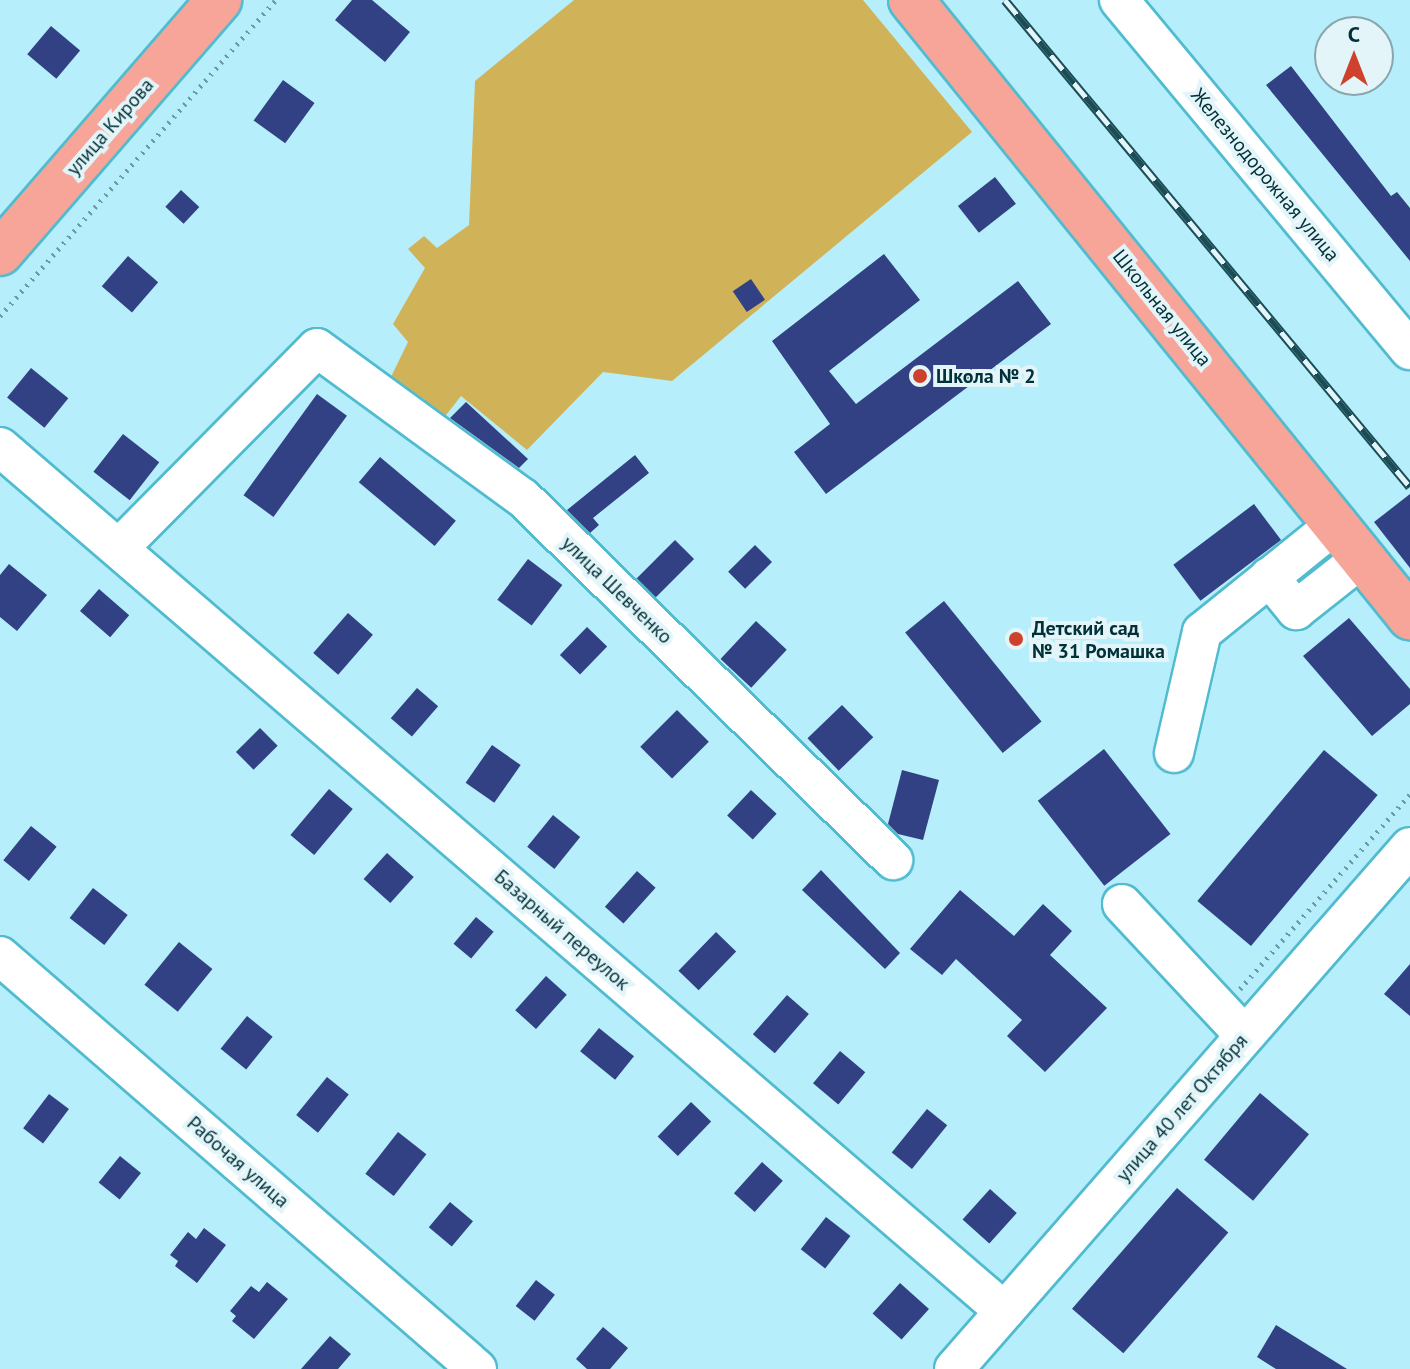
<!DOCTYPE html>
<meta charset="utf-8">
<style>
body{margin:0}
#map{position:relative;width:1410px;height:1369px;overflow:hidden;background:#b6effb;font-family:"PT Sans",sans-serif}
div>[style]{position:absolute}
.forest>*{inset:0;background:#d0b359}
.building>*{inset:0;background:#324084;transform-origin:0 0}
.path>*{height:5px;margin-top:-2.5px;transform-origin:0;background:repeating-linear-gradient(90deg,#689da7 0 2px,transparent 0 8px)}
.roads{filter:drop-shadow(2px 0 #51bbcf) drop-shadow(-2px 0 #51bbcf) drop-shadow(0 2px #51bbcf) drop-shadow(0 -2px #51bbcf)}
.minor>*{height:38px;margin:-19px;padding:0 19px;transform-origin:19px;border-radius:19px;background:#fff}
.major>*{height:44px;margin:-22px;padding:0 22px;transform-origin:22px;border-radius:22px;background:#f6a598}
.rail>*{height:9px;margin-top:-4.5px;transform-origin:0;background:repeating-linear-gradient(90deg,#e3f5f9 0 18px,#1c4d56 0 36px);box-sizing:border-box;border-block:2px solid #1c4d56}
.dots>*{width:22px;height:22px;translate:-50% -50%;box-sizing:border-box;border:4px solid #e3f5f9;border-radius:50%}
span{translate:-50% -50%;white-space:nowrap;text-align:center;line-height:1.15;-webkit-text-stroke:8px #e3f5f9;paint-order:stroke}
.street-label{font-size:20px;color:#003038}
.poi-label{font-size:20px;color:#003038;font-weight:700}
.left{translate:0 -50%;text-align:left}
.north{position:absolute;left:1314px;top:16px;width:80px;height:80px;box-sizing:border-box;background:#e3f5f9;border:2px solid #88a6ac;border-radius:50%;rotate:0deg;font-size:22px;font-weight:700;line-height:32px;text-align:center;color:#003038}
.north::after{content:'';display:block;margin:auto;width:28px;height:36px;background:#ce422d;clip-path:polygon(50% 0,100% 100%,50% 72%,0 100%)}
</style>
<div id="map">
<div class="forest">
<div style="clip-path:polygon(574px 0,863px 0,972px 132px,672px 381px,603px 372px,527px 450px,461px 396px,436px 428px,387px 385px,408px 342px,393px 324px,425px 268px,408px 249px,424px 236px,437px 248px,469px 225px,475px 81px)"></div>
</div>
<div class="building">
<div style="clip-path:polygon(352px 0,372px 0,410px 32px,385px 62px,335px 20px)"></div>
<div style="left:51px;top:26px;width:38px;height:37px;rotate:40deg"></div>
<div style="clip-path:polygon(1291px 66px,1391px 196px,1397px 192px,1410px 208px,1410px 261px,1266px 85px)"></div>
<div style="left:283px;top:80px;width:39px;height:50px;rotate:36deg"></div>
<div style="left:995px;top:177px;width:34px;height:47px;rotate:52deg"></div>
<div style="left:181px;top:190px;width:25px;height:23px;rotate:43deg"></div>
<div style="clip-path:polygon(884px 254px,920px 300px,829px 371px,856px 404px,1018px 281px,1051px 324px,826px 494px,794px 452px,830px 424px,772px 341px)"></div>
<div style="left:128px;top:256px;width:40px;height:40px;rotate:41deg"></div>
<div style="left:751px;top:279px;width:25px;height:22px;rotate:56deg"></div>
<div style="left:31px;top:368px;width:48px;height:38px;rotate:39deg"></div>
<div style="left:317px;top:394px;width:37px;height:125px;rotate:36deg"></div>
<div style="clip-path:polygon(466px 402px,528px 459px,519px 468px,450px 418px)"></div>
<div style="left:123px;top:434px;width:46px;height:48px;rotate:38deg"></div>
<div style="clip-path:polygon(635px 455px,649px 473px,593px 518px,599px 525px,590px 533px,567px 510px)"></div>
<div style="left:380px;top:457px;width:99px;height:33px;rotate:40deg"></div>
<div style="clip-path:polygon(1410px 494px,1410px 568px,1374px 522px)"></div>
<div style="left:1254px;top:504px;width:45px;height:101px;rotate:53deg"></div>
<div style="left:675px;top:540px;width:27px;height:54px;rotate:45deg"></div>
<div style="left:755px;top:545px;width:24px;height:38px;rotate:45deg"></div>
<div style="left:528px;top:559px;width:43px;height:51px;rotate:37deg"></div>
<div style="clip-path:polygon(9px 564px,47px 595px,17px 631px,0 617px,0 575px)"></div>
<div style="left:99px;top:589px;width:40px;height:29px;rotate:41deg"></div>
<div style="left:944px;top:601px;width:155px;height:50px;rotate:51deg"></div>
<div style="left:348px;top:613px;width:33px;height:53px;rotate:41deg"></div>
<div style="clip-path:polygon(1349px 618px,1410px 689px,1410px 704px,1372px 736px,1303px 656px)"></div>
<div style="left:756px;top:621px;width:42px;height:52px;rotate:43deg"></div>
<div style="left:587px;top:627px;width:28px;height:39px;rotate:44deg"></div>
<div style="left:417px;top:688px;width:28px;height:40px;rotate:41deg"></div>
<div style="left:842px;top:705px;width:45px;height:48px;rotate:46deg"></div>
<div style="left:677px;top:710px;width:45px;height:52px;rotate:45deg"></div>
<div style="left:260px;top:728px;width:25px;height:34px;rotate:45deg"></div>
<div style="left:492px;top:745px;width:35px;height:46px;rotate:35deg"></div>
<div style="left:1104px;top:749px;width:108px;height:84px;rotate:52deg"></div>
<div style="left:1324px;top:750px;width:70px;height:197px;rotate:40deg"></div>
<div style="clip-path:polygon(902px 770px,939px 780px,923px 840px,898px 834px,888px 824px)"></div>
<div style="left:329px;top:789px;width:31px;height:60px;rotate:40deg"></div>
<div style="left:751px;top:790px;width:35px;height:35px;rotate:43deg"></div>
<div style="left:553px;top:815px;width:35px;height:41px;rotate:39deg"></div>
<div style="left:31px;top:826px;width:33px;height:44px;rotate:39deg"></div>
<div style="left:387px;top:853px;width:36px;height:35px;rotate:42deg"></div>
<div style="clip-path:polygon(821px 870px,900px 953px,885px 969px,802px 890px)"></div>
<div style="left:637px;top:871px;width:25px;height:48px;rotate:42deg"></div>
<div style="left:93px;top:888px;width:44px;height:38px;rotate:38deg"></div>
<div style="clip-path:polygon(960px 890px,1014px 936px,1043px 904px,1072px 931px,1050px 955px,1107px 1008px,1045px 1072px,1007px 1036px,1022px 1020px,956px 959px,942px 975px,910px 949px)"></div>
<div style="left:476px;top:917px;width:23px;height:35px;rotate:40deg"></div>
<div style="left:716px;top:932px;width:28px;height:54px;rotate:44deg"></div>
<div style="left:179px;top:942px;width:43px;height:55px;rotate:39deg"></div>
<div style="clip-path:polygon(1410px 964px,1410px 1016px,1384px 994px)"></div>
<div style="left:546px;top:976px;width:28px;height:46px;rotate:42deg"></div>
<div style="left:787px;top:995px;width:29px;height:52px;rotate:41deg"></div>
<div style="left:247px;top:1016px;width:33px;height:42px;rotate:39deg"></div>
<div style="left:599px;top:1028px;width:45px;height:30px;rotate:39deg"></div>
<div style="left:840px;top:1051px;width:33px;height:42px;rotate:40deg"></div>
<div style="left:327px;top:1077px;width:28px;height:49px;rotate:39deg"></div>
<div style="left:1260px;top:1093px;width:64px;height:87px;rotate:40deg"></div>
<div style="left:49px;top:1094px;width:25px;height:43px;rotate:37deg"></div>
<div style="left:691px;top:1102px;width:28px;height:48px;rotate:44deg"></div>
<div style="left:927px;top:1109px;width:26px;height:56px;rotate:39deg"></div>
<div style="left:398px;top:1132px;width:36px;height:53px;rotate:38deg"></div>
<div style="left:120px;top:1156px;width:27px;height:34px;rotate:39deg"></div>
<div style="left:762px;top:1162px;width:28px;height:42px;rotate:42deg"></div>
<div style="left:1177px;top:1188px;width:68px;height:160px;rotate:41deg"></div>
<div style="left:990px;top:1189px;width:36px;height:41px;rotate:42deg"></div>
<div style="left:450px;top:1202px;width:30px;height:33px;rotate:40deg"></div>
<div style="left:826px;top:1217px;width:31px;height:41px;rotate:38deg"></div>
<div style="clip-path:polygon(204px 1228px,226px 1245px,197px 1283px,175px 1266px,178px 1261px,170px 1255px,188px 1232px,196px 1239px)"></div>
<div style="left:536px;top:1280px;width:24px;height:33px;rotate:38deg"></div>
<div style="clip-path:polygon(267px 1282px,288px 1299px,254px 1339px,232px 1321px,236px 1316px,230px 1311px,251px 1286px,259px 1292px)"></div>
<div style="left:900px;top:1283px;width:39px;height:41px;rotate:42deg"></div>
<div style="clip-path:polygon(1276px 1325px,1347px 1369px,1276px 1369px,1257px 1357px)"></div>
<div style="clip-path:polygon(603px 1327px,628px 1348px,610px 1369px,587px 1369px,576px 1359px)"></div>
<div style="clip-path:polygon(330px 1336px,351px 1354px,338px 1369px,301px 1369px)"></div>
</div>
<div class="path">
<div style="left:0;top:316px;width:420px;rotate:-48.9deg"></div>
<div style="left:1240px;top:989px;width:259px;rotate:-48.9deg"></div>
</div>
<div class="roads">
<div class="minor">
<div style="left:1119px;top:0;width:455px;rotate:50.3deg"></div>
<div style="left:0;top:447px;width:1325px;rotate:40.71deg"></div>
<div style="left:119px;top:548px;width:281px;rotate:-45.3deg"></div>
<div style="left:317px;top:348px;width:255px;rotate:36.1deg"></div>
<div style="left:523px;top:498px;width:518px;rotate:44.37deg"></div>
<div style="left:1269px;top:577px;width:43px;rotate:50.7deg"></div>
<div style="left:1296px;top:610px;width:85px;rotate:-38.3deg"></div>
<div style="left:1174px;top:753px;width:124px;rotate:-77deg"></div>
<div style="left:1202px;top:632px;width:174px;rotate:-38.9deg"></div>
<div style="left:1122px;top:904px;width:180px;rotate:47deg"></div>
<div style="left:0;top:956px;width:631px;rotate:40.89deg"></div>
<div style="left:954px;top:1369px;width:693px;rotate:-48.86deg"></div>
</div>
<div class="major">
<div style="left:911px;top:0;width:794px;rotate:51.04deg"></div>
<div style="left:0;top:253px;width:335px;rotate:-49.1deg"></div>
</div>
</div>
<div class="rail">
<div style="left:1005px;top:0;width:633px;rotate:50.25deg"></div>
</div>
<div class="dots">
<div style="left:920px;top:376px;background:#ce422d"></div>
<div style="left:1016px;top:639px;background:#ce422d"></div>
</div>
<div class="street-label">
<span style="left:110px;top:127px;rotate:-49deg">улица Кирова</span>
<span style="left:1265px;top:175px;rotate:50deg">Железнодорожная улица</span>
<span style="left:1162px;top:308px;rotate:51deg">Школьная улица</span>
<span style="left:617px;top:590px;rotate:44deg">улица Шевченко</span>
<span style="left:562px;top:930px;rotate:41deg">Базарный переулок</span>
<span style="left:1182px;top:1108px;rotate:-49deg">улица 40 лет Октября</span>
<span style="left:238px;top:1162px;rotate:41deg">Рабочая улица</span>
</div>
<div class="poi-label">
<span class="left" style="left:936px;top:376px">Школа № 2</span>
<span class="left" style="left:1032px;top:640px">Детский сад<br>№ 31 Ромашка</span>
</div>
<div class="north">С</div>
</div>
